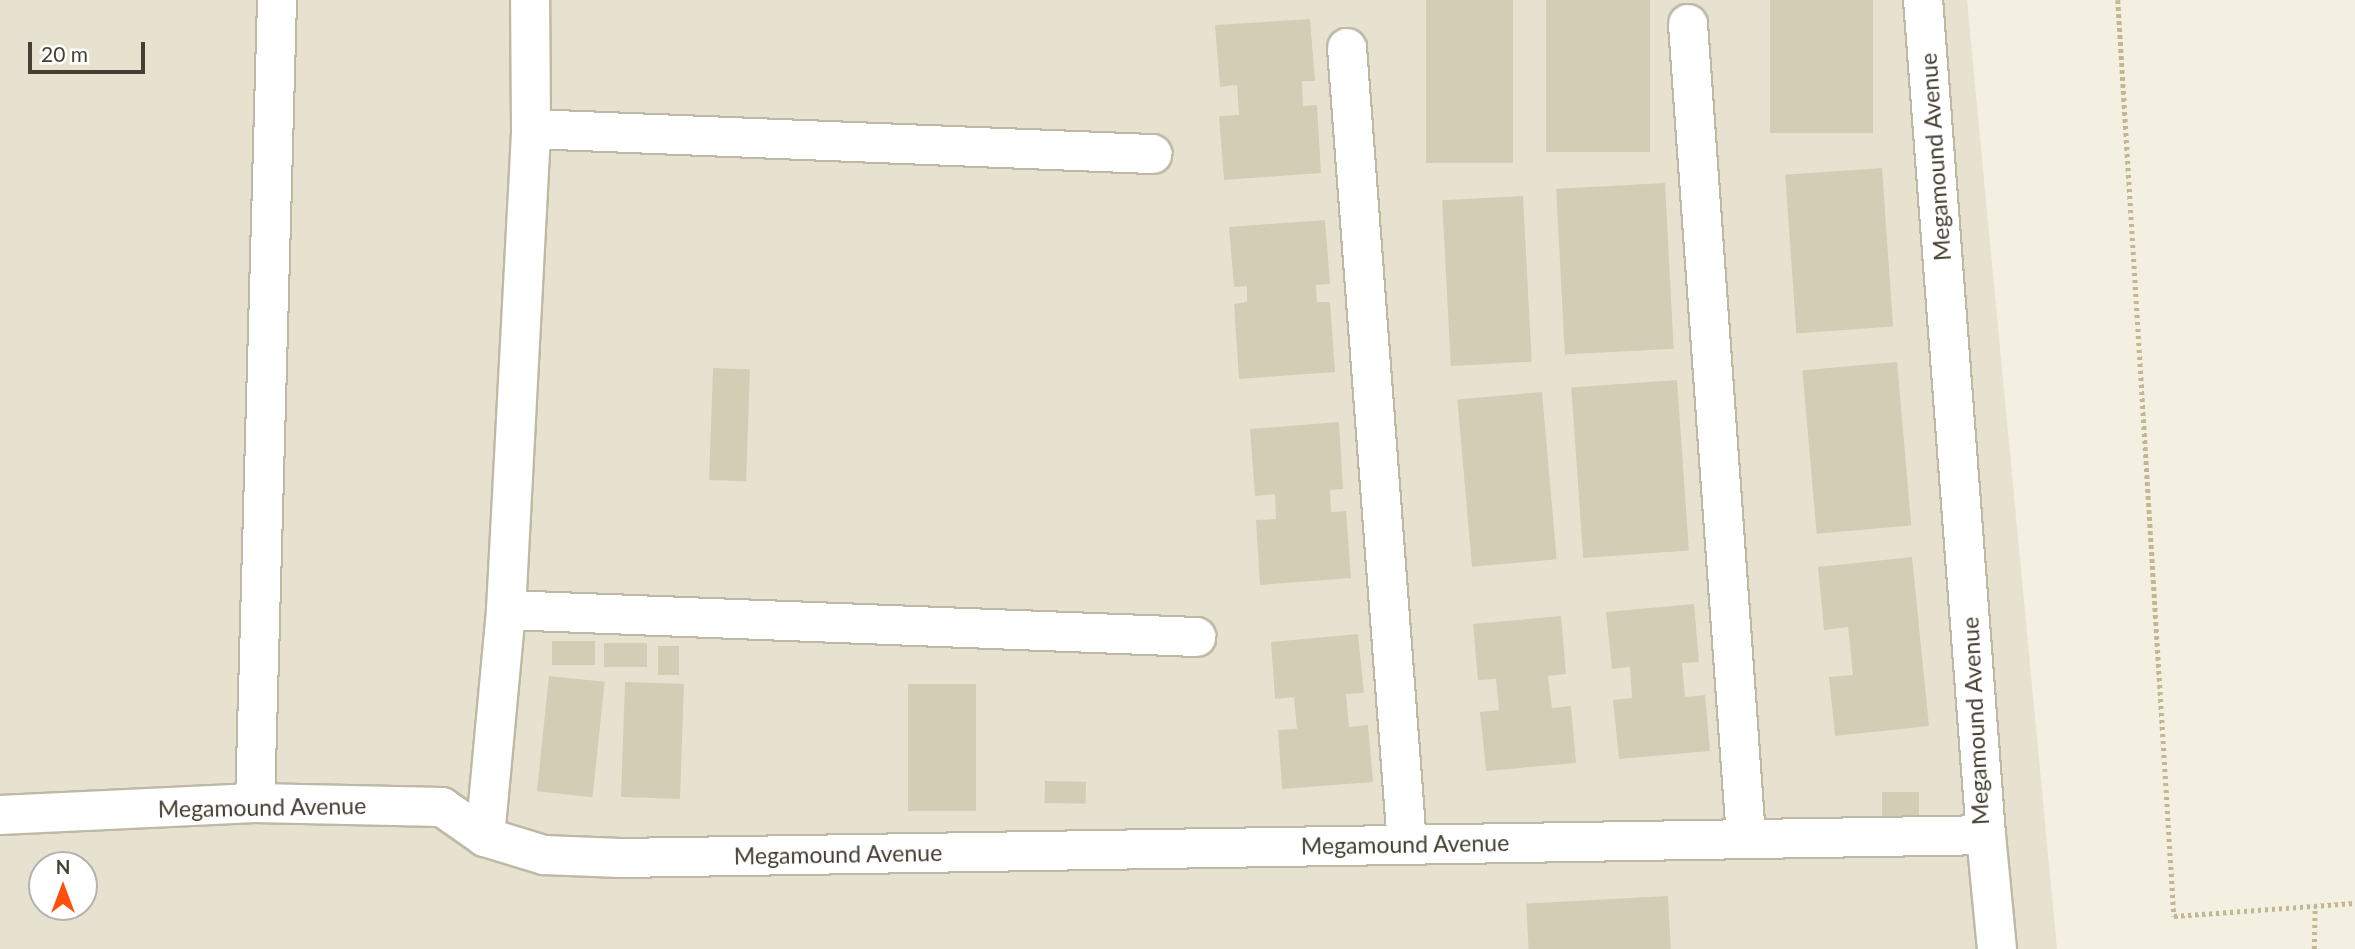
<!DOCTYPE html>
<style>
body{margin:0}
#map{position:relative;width:2355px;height:949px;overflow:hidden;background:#f3f0e1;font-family:Lato,sans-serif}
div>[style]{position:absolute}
.residential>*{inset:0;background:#e7e2cf}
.building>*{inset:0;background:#d4cdb6;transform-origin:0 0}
.path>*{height:4.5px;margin-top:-2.25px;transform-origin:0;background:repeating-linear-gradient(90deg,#c2b793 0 3.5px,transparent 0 7px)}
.roads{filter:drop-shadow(2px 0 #beb9a4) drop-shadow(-2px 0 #beb9a4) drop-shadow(0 2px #beb9a4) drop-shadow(0 -2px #beb9a4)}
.minor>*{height:38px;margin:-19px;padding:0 19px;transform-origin:19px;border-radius:19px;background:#fff}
span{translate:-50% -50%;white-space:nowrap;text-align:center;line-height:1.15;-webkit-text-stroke:5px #fff;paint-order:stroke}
.street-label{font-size:23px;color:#443f32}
.north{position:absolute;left:28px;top:851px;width:70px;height:70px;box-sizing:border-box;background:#fff;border:2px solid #b4b2ad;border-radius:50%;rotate:0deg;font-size:19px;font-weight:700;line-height:28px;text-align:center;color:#443f32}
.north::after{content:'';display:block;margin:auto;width:24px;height:32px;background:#ff4f0c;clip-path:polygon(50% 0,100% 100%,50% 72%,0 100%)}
.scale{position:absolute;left:28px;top:42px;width:117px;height:32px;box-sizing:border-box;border:4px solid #443f32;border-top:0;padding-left:9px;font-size:21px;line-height:24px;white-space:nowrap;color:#443f32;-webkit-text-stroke:5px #fff;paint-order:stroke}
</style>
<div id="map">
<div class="residential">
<div style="clip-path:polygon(evenodd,0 0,1967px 0,2057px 949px,0 949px,0 0,42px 865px,84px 865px,84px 907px,42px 907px,42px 865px)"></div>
</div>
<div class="building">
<div style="left:1426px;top:0;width:87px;height:163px"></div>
<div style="left:1546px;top:0;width:104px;height:152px"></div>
<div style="left:1770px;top:0;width:103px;height:133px"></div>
<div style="clip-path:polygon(1310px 19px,1315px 81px,1302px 81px,1303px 106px,1317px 105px,1321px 173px,1224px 180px,1219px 116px,1239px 115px,1237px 85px,1220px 87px,1215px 25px)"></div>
<div style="left:1882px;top:168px;width:159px;height:97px;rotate:86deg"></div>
<div style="left:1665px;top:183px;width:166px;height:109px;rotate:87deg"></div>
<div style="left:1523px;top:196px;width:166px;height:81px;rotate:87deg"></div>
<div style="clip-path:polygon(1325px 220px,1330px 284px,1316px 285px,1317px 302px,1330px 302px,1335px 372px,1239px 379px,1234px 304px,1247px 302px,1247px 286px,1234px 287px,1229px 227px)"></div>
<div style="left:1897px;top:362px;width:164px;height:95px;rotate:85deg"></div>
<div style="left:713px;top:368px;width:37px;height:112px;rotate:2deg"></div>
<div style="left:1677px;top:380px;width:171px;height:106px;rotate:86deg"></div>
<div style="left:1542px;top:392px;width:168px;height:85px;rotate:85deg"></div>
<div style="clip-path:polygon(1339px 422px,1343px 489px,1330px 490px,1331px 512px,1346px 511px,1351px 578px,1260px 585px,1256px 520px,1276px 519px,1275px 494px,1255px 496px,1250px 429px)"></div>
<div style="clip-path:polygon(1912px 557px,1929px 726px,1835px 736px,1829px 677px,1853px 675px,1848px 627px,1824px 630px,1818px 567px)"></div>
<div style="clip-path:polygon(1694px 604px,1699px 662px,1682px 663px,1685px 697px,1705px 695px,1710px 751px,1619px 759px,1613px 700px,1632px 698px,1630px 667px,1612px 669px,1606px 612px)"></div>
<div style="clip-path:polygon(1561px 616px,1566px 674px,1548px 676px,1552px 708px,1571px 706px,1576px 763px,1486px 771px,1480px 712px,1499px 710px,1496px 679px,1478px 680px,1473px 624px)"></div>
<div style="clip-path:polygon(1358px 634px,1364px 693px,1346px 694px,1349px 727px,1368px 725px,1373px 782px,1282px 789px,1278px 730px,1297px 729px,1294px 697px,1275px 699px,1271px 642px)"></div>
<div style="left:552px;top:641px;width:43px;height:24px"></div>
<div style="left:604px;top:643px;width:43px;height:24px"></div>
<div style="left:658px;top:646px;width:21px;height:29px"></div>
<div style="left:549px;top:676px;width:56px;height:116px;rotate:6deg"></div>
<div style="left:625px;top:682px;width:59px;height:115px;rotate:2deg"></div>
<div style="left:908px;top:684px;width:68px;height:127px"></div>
<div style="left:1045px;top:781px;width:41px;height:22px;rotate:1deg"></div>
<div style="left:1882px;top:792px;width:37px;height:35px"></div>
<div style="left:1668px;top:896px;width:53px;height:142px;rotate:87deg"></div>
</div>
<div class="path">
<div style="left:2118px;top:0;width:918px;rotate:86.5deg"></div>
<div style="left:2174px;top:916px;width:181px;rotate:-4.1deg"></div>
<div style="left:2314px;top:949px;width:43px;rotate:-88.7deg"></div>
</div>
<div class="roads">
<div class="minor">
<div style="left:1688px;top:24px;width:816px;rotate:85.92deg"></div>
<div style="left:1347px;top:48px;width:798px;rotate:85.69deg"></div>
<div style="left:531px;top:129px;width:622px;rotate:2.31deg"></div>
<div style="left:506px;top:610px;width:691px;rotate:2.24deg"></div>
<div style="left:255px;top:803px;width:803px;rotate:-88.43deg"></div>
<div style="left:0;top:815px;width:255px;rotate:-2.7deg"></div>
<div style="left:255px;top:803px;width:187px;rotate:1.2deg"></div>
<div style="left:442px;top:807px;width:52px;rotate:34.9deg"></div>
<div style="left:485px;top:837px;width:62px;rotate:17deg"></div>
<div style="left:544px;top:855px;width:76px;rotate:2.3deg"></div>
<div style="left:620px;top:858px;width:1366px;rotate:-0.96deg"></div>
<div style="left:1986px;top:835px;width:837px;rotate:-94.31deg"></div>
<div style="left:1986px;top:835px;width:115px;rotate:84.5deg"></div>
<div style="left:485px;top:837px;width:228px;rotate:-84.7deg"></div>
<div style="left:506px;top:610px;width:482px;rotate:-87deg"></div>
<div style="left:531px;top:129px;width:129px;rotate:-90.4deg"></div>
</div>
</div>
<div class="street-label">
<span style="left:1935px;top:157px;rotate:-94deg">Megamound Avenue</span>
<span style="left:1975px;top:721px;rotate:-93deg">Megamound Avenue</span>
<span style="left:262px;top:807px;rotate:-1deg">Megamound Avenue</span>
<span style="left:1405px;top:844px;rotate:-1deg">Megamound Avenue</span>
<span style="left:838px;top:854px;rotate:-1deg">Megamound Avenue</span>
</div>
<div class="north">N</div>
<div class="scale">20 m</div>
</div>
